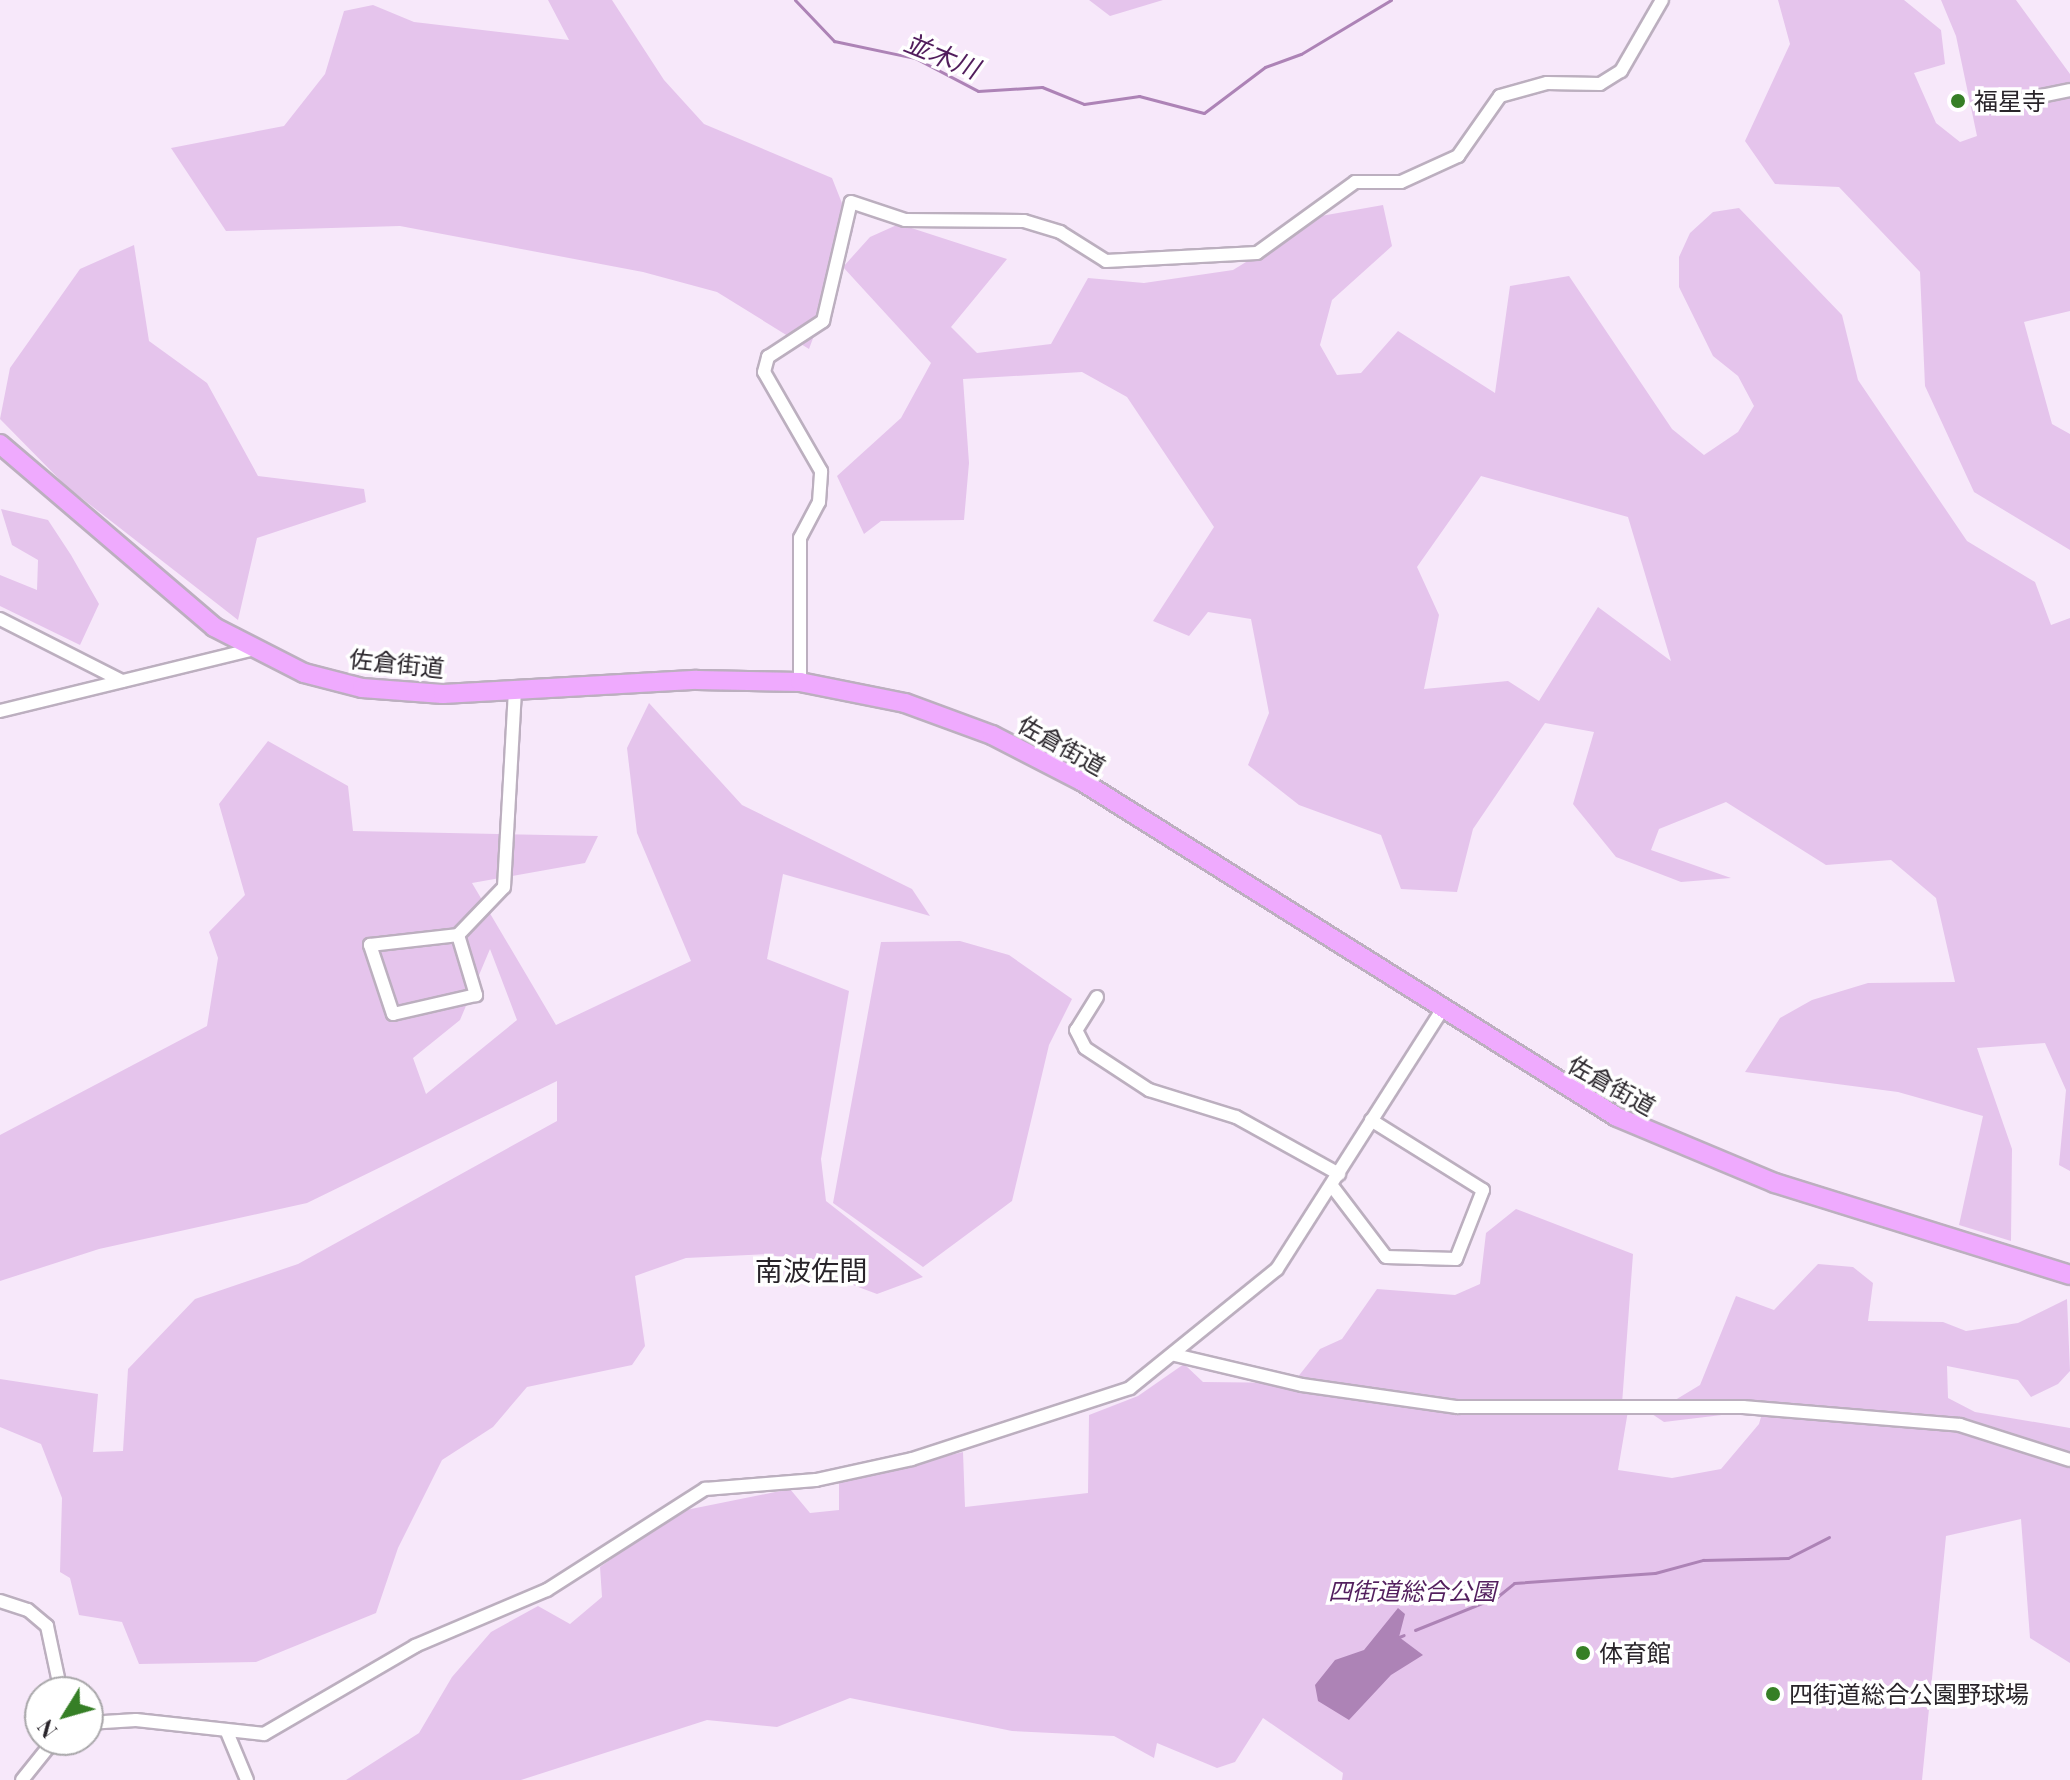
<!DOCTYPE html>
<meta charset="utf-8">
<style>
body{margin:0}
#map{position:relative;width:2070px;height:1780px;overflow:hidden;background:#f7e8fa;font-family:"Playfair Display","Noto Sans JP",serif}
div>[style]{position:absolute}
.green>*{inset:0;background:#e5c4ec}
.water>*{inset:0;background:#ad83b6}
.stream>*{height:3px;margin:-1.5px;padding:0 1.5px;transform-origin:1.5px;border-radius:1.5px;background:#ad83b6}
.roads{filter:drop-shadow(2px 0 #bcafbf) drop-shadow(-2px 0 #bcafbf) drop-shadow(0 2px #bcafbf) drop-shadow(0 -2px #bcafbf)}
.minor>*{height:12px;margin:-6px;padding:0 6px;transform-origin:6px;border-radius:6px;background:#fff}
.highway>*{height:18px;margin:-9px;padding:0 9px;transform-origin:9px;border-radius:9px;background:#efaafe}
.dots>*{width:22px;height:22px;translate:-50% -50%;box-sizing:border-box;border:4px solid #fff;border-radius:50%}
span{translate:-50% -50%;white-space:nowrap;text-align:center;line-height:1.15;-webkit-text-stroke:7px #fff;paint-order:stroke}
.poi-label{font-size:24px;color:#29242a}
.left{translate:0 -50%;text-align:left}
.street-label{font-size:24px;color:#29242a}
.park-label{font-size:24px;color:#531f5e;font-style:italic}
.water-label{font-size:26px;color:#511d5c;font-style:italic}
.quarter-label{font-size:28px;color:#29242a}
.north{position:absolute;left:24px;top:1676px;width:80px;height:80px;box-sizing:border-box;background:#fff;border:2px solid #a9a7aa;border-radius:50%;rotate:233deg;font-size:22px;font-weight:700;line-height:32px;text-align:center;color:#29242a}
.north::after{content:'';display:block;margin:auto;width:28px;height:36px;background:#367f26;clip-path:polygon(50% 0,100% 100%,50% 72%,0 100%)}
</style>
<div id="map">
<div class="green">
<div style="clip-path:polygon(548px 0,612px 0,664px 80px,704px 124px,832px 178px,853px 231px,809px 349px,717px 292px,643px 272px,400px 226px,226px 231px,171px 148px,284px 126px,325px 74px,344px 11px,373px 5px,414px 22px,569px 40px)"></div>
<div style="clip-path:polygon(1089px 0,1163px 0,1110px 16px)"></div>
<div style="clip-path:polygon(1778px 0,1904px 0,1941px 30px,1945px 64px,1914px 73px,1936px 123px,1960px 142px,1977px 136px,1956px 36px,1941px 0,2016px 0,2070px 74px,2070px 311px,2024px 322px,2052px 424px,2070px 434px,2070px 550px,1974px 492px,1925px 386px,1920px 272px,1839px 187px,1775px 184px,1745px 141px,1790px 44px)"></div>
<div style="clip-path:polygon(evenodd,1383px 205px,1392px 246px,1332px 300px,1320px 345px,1337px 375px,1361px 373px,1398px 331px,1495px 393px,1510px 286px,1569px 276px,1672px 429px,1704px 455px,1738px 432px,1754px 406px,1738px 376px,1713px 356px,1679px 287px,1679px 257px,1690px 233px,1713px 212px,1739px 208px,1842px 315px,1858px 380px,1967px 541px,2035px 582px,2051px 625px,2070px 618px,2070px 1171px,2059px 1165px,2066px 1090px,2045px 1043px,1977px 1048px,2012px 1149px,2011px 1241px,1959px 1225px,1983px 1116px,1898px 1092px,1745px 1072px,1780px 1018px,1812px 1000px,1868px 983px,1955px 982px,1936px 898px,1891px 860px,1826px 865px,1726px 802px,1659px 829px,1651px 850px,1731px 878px,1681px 882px,1616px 857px,1573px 804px,1594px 732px,1545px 723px,1473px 829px,1457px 892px,1401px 889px,1381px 835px,1299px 805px,1248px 765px,1269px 713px,1251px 619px,1208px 612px,1189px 636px,1153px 621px,1214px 527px,1127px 397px,1082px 372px,963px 379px,969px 463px,964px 520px,881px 521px,864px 534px,837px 476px,901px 418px,931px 363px,843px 267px,870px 237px,899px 224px,1007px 259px,951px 327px,977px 353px,1051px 344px,1088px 278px,1144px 283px,1233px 270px,1321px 216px,1383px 205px,1481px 476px,1628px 517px,1671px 661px,1598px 607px,1539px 701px,1508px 681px,1424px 689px,1439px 615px,1417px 567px,1481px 476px)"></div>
<div style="clip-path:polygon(134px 245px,149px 341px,207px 383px,258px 476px,364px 489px,366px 502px,257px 538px,238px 620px,66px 486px,0 419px,10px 368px,80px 269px)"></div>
<div style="clip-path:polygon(1px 509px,48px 520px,71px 555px,99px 604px,80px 645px,0 606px,0 575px,37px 590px,38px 560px,12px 545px)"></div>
<div style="clip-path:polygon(evenodd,649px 703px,742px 805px,912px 889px,930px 916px,783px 874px,767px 959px,849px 991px,821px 1159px,826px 1201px,923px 1277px,877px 1294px,770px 1254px,686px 1258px,635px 1276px,645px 1346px,632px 1365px,527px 1387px,493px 1427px,442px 1460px,398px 1548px,376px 1613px,256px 1662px,139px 1664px,122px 1622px,79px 1615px,70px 1578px,60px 1572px,62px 1498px,41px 1444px,0 1427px,0 1379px,98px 1394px,93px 1452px,123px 1451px,128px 1369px,195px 1299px,298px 1264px,557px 1121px,557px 1081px,307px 1203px,99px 1249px,0 1281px,0 1135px,207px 1026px,218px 958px,209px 932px,245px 895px,219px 804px,268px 741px,348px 786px,353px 831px,598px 836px,585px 863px,472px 883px,556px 1025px,691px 961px,637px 833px,627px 748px,649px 703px,490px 949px,517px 1020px,426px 1094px,413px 1058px,460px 1020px,490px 949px)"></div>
<div style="clip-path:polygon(960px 941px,1009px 955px,1072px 999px,1049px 1045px,1012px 1201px,923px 1267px,833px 1203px,881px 942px)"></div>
<div style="clip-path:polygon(1516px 1209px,1633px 1254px,1622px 1404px,1629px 1405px,1618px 1470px,1672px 1478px,1721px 1469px,1759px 1424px,1763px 1410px,1664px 1422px,1652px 1414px,1700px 1385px,1736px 1296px,1774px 1310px,1818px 1264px,1853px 1267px,1873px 1283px,1868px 1321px,1943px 1322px,1966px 1331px,2018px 1323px,2067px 1299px,2070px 1371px,2058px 1384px,2031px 1397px,2018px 1380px,1947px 1366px,1948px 1398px,1975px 1412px,2070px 1428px,2070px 1663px,2030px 1638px,2021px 1519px,1946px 1536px,1922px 1780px,1342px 1780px,1343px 1773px,1263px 1718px,1235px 1762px,1217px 1768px,1157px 1743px,1154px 1758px,1114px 1736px,1012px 1731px,850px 1698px,777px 1727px,707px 1720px,521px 1780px,346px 1780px,419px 1733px,452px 1677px,491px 1632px,538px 1606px,570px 1624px,602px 1597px,600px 1567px,676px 1512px,790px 1489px,810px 1513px,839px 1510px,839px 1482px,963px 1452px,965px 1507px,1088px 1493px,1089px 1415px,1138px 1396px,1184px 1364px,1203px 1382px,1293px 1383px,1320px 1349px,1342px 1339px,1377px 1289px,1455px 1295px,1480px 1284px,1486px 1233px)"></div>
</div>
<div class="water">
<div style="clip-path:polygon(1398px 1608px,1405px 1614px,1399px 1637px,1423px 1655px,1391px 1675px,1349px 1720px,1318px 1701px,1315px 1685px,1335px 1660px,1364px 1650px)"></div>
</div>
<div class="stream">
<div style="left:795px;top:0;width:57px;rotate:46.4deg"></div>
<div style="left:834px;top:41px;width:83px;rotate:11.9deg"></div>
<div style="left:915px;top:58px;width:71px;rotate:27.6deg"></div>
<div style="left:978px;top:91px;width:64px;rotate:-3.6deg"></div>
<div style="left:1042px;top:87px;width:45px;rotate:22deg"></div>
<div style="left:1084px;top:104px;width:56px;rotate:-8.3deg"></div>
<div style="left:1139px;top:96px;width:67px;rotate:14.7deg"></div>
<div style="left:1204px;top:113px;width:76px;rotate:-37deg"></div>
<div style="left:1265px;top:67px;width:38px;rotate:-20deg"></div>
<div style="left:1301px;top:54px;width:105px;rotate:-31deg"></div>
<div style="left:1415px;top:1630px;width:88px;rotate:-21.9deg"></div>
<div style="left:1497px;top:1597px;width:22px;rotate:-39deg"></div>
<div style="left:1514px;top:1583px;width:141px;rotate:-4.1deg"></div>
<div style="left:1655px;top:1573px;width:50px;rotate:-15.2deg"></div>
<div style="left:1703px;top:1560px;width:85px;rotate:-1.3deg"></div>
<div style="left:1788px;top:1558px;width:46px;rotate:-27.1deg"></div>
<div style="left:1399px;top:1637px;width:5px;rotate:-22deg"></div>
</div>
<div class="roads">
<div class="minor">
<div style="left:2012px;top:102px;width:59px;rotate:-11.7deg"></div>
<div style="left:0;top:619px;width:137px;rotate:26.9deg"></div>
<div style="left:800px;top:682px;width:144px;rotate:-90deg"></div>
<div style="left:800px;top:538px;width:41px;rotate:-62.2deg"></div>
<div style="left:819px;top:502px;width:31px;rotate:-86deg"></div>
<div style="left:821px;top:471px;width:114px;rotate:-119.9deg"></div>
<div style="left:764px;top:372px;width:16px;rotate:-75deg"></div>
<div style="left:768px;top:357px;width:66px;rotate:-33.2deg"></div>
<div style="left:823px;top:321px;width:122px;rotate:-76.8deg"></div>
<div style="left:851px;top:202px;width:57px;rotate:18.4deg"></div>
<div style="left:905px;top:220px;width:119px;rotate:0.5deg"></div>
<div style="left:1024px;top:221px;width:38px;rotate:17deg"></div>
<div style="left:1060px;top:232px;width:54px;rotate:32.2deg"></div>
<div style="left:1106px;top:261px;width:151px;rotate:-3deg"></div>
<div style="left:1257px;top:253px;width:121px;rotate:-35.9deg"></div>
<div style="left:1355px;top:182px;width:46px"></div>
<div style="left:1401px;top:182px;width:63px;rotate:-24.5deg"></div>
<div style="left:1458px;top:156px;width:73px;rotate:-55deg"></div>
<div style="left:1500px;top:96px;width:49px;rotate:-15.5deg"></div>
<div style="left:1547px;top:83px;width:53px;rotate:1.1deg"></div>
<div style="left:1600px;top:84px;width:25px;rotate:-32deg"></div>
<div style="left:1621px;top:71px;width:82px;rotate:-60deg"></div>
<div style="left:0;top:711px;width:257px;rotate:-13.7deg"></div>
<div style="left:458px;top:935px;width:63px;rotate:73.3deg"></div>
<div style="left:476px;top:995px;width:85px;rotate:167.1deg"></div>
<div style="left:393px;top:1014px;width:73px;rotate:-108.4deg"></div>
<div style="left:370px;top:945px;width:89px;rotate:-6.5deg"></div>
<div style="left:458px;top:935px;width:66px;rotate:-46.2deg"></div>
<div style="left:504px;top:887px;width:195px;rotate:-86.8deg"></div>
<div style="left:1097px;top:997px;width:39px;rotate:122deg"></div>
<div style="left:1076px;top:1030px;width:20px;rotate:63deg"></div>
<div style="left:1085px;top:1048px;width:77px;rotate:33.3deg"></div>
<div style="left:1149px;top:1090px;width:91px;rotate:17.2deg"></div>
<div style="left:1236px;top:1117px;width:118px;rotate:29deg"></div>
<div style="left:1332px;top:1186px;width:89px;rotate:52.7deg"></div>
<div style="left:1386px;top:1257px;width:70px;rotate:1.6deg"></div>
<div style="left:1456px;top:1259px;width:74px;rotate:-68.6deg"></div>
<div style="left:1483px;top:1190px;width:132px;rotate:-148deg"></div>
<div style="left:1175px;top:1355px;width:130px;rotate:13.3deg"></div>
<div style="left:1302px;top:1385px;width:157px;rotate:8.1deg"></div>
<div style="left:1457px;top:1407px;width:286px"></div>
<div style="left:1743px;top:1407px;width:218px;rotate:4.7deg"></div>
<div style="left:1960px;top:1425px;width:115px;rotate:17.7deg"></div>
<div style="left:0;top:1601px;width:29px;rotate:18deg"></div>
<div style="left:28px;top:1610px;width:25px;rotate:40deg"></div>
<div style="left:47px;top:1626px;width:67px;rotate:78deg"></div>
<div style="left:88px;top:1723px;width:48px;rotate:-3.6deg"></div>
<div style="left:136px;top:1720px;width:129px;rotate:6.2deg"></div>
<div style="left:264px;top:1734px;width:175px;rotate:-30.2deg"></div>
<div style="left:415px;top:1646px;width:143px;rotate:-23deg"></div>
<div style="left:547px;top:1590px;width:188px;rotate:-32.6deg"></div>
<div style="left:705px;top:1489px;width:111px;rotate:-4.6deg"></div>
<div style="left:816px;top:1480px;width:98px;rotate:-12.3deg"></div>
<div style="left:912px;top:1459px;width:229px;rotate:-18deg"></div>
<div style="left:1130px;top:1388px;width:189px;rotate:-39deg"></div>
<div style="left:1277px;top:1269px;width:307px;rotate:-57.5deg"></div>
<div style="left:227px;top:1732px;width:52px;rotate:67.4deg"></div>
<div style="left:22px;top:1780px;width:51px;rotate:-51.3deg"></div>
</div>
<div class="highway">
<div style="left:0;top:444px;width:282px;rotate:40.5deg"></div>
<div style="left:214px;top:627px;width:101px;rotate:27.1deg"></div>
<div style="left:304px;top:673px;width:60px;rotate:14.5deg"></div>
<div style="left:362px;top:688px;width:81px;rotate:4.2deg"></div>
<div style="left:443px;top:694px;width:254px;rotate:-3.2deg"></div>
<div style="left:697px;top:680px;width:103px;rotate:1.1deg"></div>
<div style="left:800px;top:682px;width:107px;rotate:11.3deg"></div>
<div style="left:905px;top:703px;width:93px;rotate:20.2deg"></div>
<div style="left:992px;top:735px;width:102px;rotate:27.3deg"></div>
<div style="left:1083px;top:782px;width:630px;rotate:32.1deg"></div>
<div style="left:1617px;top:1117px;width:171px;rotate:22.7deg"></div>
<div style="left:1775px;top:1183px;width:309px;rotate:17.3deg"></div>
</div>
</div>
<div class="dots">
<div style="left:1958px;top:101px;background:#367f26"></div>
<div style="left:1583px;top:1653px;background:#367f26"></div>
<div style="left:1773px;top:1694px;background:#367f26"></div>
</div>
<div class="poi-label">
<span class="left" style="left:1974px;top:101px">福星寺</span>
<span class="left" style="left:1599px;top:1653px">体育館</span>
<span class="left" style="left:1789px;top:1694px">四街道総合公園野球場</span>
</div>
<div class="street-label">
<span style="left:397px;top:663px;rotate:6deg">佐倉街道</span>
<span style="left:1062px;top:745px;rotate:29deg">佐倉街道</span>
<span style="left:1612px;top:1085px;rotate:29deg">佐倉街道</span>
</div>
<div class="park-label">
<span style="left:1412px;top:1591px">四街道総合公園</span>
</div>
<div class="water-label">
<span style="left:942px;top:55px;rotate:22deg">並木川</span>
</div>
<div class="quarter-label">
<span style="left:811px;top:1270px">南波佐間</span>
</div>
<div class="north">N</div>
</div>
